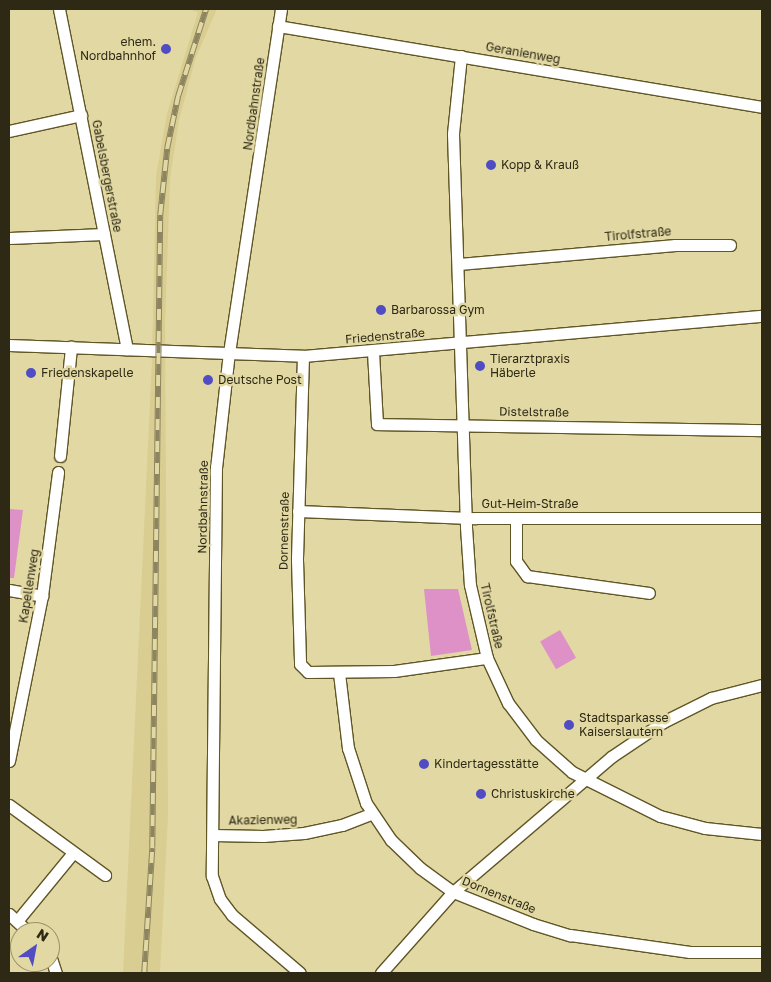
<!DOCTYPE html>
<meta charset="utf-8">
<style>
body{margin:0}
#map{position:relative;width:771px;height:982px;overflow:hidden;background:#e2d8a3;font-family:"Golos Text",sans-serif}
div>[style]{position:absolute}
.built>*{inset:0;background:#d9cd91}
.green>*{inset:0;background:#dd91c6;transform-origin:0 0}
.roads{filter:drop-shadow(1px 0 #605625) drop-shadow(-1px 0 #605625) drop-shadow(0 1px #605625) drop-shadow(0 -1px #605625)}
.minor>*{height:11px;margin:-5.5px;padding:0 5.5px;transform-origin:5.5px;border-radius:5.5px;background:#fff}
.rail>*{height:5.5px;margin-top:-2.75px;transform-origin:0;background:repeating-linear-gradient(90deg,#e2d8a3 0 11px,#8c8560 0 22px);box-sizing:border-box;border-block:1px solid #8c8560}
.dots>*{width:14px;height:14px;translate:-50% -50%;box-sizing:border-box;border:2px solid #e2d8a3;border-radius:50%}
span{translate:-50% -50%;white-space:nowrap;text-align:center;line-height:1.15;-webkit-text-stroke:5px #e2d8a3;paint-order:stroke}
.poi-label{font-size:12px;color:#2d2915}
.right{translate:-100% -50%;text-align:right}
.left{translate:0 -50%;text-align:left}
.street-label{font-size:12px;color:#2d2915}
.frame{position:absolute;inset:0;border:10px solid #2d2915;pointer-events:none}
.north{position:absolute;left:10px;top:922px;width:50px;height:50px;box-sizing:border-box;background:#e2d8a3;border:1px solid #9a926a;border-radius:50%;rotate:33deg;font-size:14px;font-weight:700;line-height:20px;text-align:center;color:#2d2915}
.north::after{content:'';display:block;margin:auto;width:18px;height:22px;background:#504dc4;clip-path:polygon(50% 0,100% 100%,50% 72%,0 100%)}
</style>
<div id="map">
<div class="built">
<div style="clip-path:polygon(188px 9px,217px 9px,196px 57px,179px 120px,170px 179px,165px 325px,168px 815px,160px 973px,123px 973px,152px 360px,156px 176px,167px 114px,198px 12px)"></div>
</div>
<div class="green">
<div style="clip-path:polygon(9px 509px,23px 510px,14px 578px,9px 578px)"></div>
<div style="clip-path:polygon(424px 589px,458px 589px,472px 650px,431px 656px)"></div>
<div style="left:560px;top:630px;width:32px;height:23px;rotate:60deg"></div>
</div>
<div class="roads">
<div class="minor">
<div style="left:59px;top:9px;width:347px;rotate:78.7deg"></div>
<div style="left:281px;top:9px;width:347px;rotate:98.6deg"></div>
<div style="left:229px;top:352px;width:116px;rotate:96.4deg"></div>
<div style="left:216px;top:467px;width:409px;rotate:90.6deg"></div>
<div style="left:212px;top:876px;width:24px;rotate:71deg"></div>
<div style="left:220px;top:899px;width:20px;rotate:53deg"></div>
<div style="left:232px;top:915px;width:89px;rotate:40.5deg"></div>
<div style="left:278px;top:26px;width:491px;rotate:9.5deg"></div>
<div style="left:461px;top:56px;width:78px;rotate:95.9deg"></div>
<div style="left:453px;top:134px;width:393px;rotate:88.1deg"></div>
<div style="left:466px;top:527px;width:58px;rotate:86.1deg"></div>
<div style="left:470px;top:585px;width:75px;rotate:76.9deg"></div>
<div style="left:487px;top:658px;width:50px;rotate:65deg"></div>
<div style="left:508px;top:703px;width:46px;rotate:52.9deg"></div>
<div style="left:536px;top:740px;width:48px;rotate:41.6deg"></div>
<div style="left:572px;top:772px;width:98px;rotate:26.6deg"></div>
<div style="left:660px;top:816px;width:47px;rotate:14.9deg"></div>
<div style="left:705px;top:828px;width:57px;rotate:6deg"></div>
<div style="left:9px;top:131px;width:74px;rotate:-12.5deg"></div>
<div style="left:9px;top:238px;width:95px;rotate:-2.4deg"></div>
<div style="left:459px;top:264px;width:217px;rotate:-5deg"></div>
<div style="left:675px;top:245px;width:55px"></div>
<div style="left:9px;top:345px;width:294px;rotate:2.1deg"></div>
<div style="left:303px;top:356px;width:461px;rotate:-5deg"></div>
<div style="left:373px;top:352px;width:72px;rotate:86.8deg"></div>
<div style="left:377px;top:424px;width:385px;rotate:0.9deg"></div>
<div style="left:303px;top:356px;width:204px;rotate:91.7deg"></div>
<div style="left:297px;top:560px;width:104px;rotate:88.3deg"></div>
<div style="left:300px;top:664px;width:11px;rotate:45deg"></div>
<div style="left:308px;top:672px;width:86px;rotate:-0.7deg"></div>
<div style="left:394px;top:671px;width:94px;rotate:-8deg"></div>
<div style="left:60px;top:456px;width:110px;rotate:-84.2deg"></div>
<div style="left:298px;top:511px;width:178px;rotate:2.3deg"></div>
<div style="left:476px;top:518px;width:286px"></div>
<div style="left:516px;top:518px;width:43px;rotate:90deg"></div>
<div style="left:516px;top:561px;width:19px;rotate:54deg"></div>
<div style="left:527px;top:576px;width:123px;rotate:7.9deg"></div>
<div style="left:9px;top:590px;width:34px;rotate:10deg"></div>
<div style="left:339px;top:673px;width:76px;rotate:83.2deg"></div>
<div style="left:348px;top:748px;width:58px;rotate:71.9deg"></div>
<div style="left:366px;top:803px;width:45px;rotate:56deg"></div>
<div style="left:391px;top:840px;width:40px;rotate:44deg"></div>
<div style="left:420px;top:868px;width:41px;rotate:36deg"></div>
<div style="left:453px;top:892px;width:86px;rotate:21.8deg"></div>
<div style="left:533px;top:924px;width:39px;rotate:17deg"></div>
<div style="left:570px;top:935px;width:121px;rotate:8.1deg"></div>
<div style="left:690px;top:952px;width:72px"></div>
<div style="left:9px;top:761px;width:168px;rotate:-78.7deg"></div>
<div style="left:42px;top:596px;width:125px;rotate:-82.6deg"></div>
<div style="left:9px;top:805px;width:119px;rotate:36.1deg"></div>
<div style="left:213px;top:835px;width:50px;rotate:1.1deg"></div>
<div style="left:263px;top:836px;width:41px;rotate:-4.2deg"></div>
<div style="left:304px;top:833px;width:39px;rotate:-12deg"></div>
<div style="left:342px;top:825px;width:31px;rotate:-21deg"></div>
<div style="left:9px;top:914px;width:26px;rotate:43deg"></div>
<div style="left:17px;top:921px;width:87px;rotate:-50.6deg"></div>
<div style="left:50px;top:955px;width:19px;rotate:72deg"></div>
<div style="left:381px;top:973px;width:108px;rotate:-48.4deg"></div>
<div style="left:453px;top:892px;width:208px;rotate:-40.5deg"></div>
<div style="left:611px;top:757px;width:63px;rotate:-33.9deg"></div>
<div style="left:663px;top:722px;width:54px;rotate:-26.6deg"></div>
<div style="left:711px;top:698px;width:53px;rotate:-14.3deg"></div>
</div>
</div>
<div class="rail">
<div style="left:144px;top:973px;width:125px;rotate:-86.3deg"></div>
<div style="left:152px;top:848px;width:633px;rotate:-89.28deg"></div>
<div style="left:160px;top:215px;width:67px;rotate:-84deg"></div>
<div style="left:167px;top:148px;width:53px;rotate:-78.1deg"></div>
<div style="left:178px;top:96px;width:91px;rotate:-72.2deg"></div>
</div>
<div class="dots">
<div style="left:166px;top:49px;background:#504dc4"></div>
<div style="left:491px;top:165px;background:#504dc4"></div>
<div style="left:381px;top:310px;background:#504dc4"></div>
<div style="left:480px;top:366px;background:#504dc4"></div>
<div style="left:31px;top:373px;background:#504dc4"></div>
<div style="left:208px;top:380px;background:#504dc4"></div>
<div style="left:569px;top:725px;background:#504dc4"></div>
<div style="left:424px;top:764px;background:#504dc4"></div>
<div style="left:481px;top:794px;background:#504dc4"></div>
</div>
<div class="poi-label">
<span class="right" style="left:156px;top:49px">ehem.<br>Nordbahnhof</span>
<span class="left" style="left:501px;top:165px">Kopp &amp; Krauß</span>
<span class="left" style="left:391px;top:310px">Barbarossa Gym</span>
<span class="left" style="left:490px;top:366px">Tierarztpraxis<br>Häberle</span>
<span class="left" style="left:41px;top:373px">Friedenskapelle</span>
<span class="left" style="left:218px;top:380px">Deutsche Post</span>
<span class="left" style="left:579px;top:725px">Stadtsparkasse<br>Kaiserslautern</span>
<span class="left" style="left:434px;top:764px">Kindertagesstätte</span>
<span class="left" style="left:491px;top:794px">Christuskirche</span>
</div>
<div class="street-label">
<span style="left:523px;top:53px;rotate:10deg">Geranienweg</span>
<span style="left:254px;top:104px;rotate:-82deg">Nordbahnstraße</span>
<span style="left:107px;top:176px;rotate:79deg">Gabelsbergerstraße</span>
<span style="left:638px;top:234px;rotate:-5deg">Tirolfstraße</span>
<span style="left:385px;top:336px;rotate:-5deg">Friedenstraße</span>
<span style="left:534px;top:412px;rotate:1deg">Distelstraße</span>
<span style="left:530px;top:504px">Gut-Heim-Straße</span>
<span style="left:203px;top:507px;rotate:-89deg">Nordbahnstraße</span>
<span style="left:284px;top:531px;rotate:-89deg">Dornenstraße</span>
<span style="left:29px;top:586px;rotate:-81deg">Kapellenweg</span>
<span style="left:492px;top:616px;rotate:77deg">Tirolfstraße</span>
<span style="left:263px;top:820px;rotate:-1deg">Akazienweg</span>
<span style="left:499px;top:895px;rotate:22deg">Dornenstraße</span>
</div>
<div class="frame"></div>
<div class="north">N</div>
</div>
